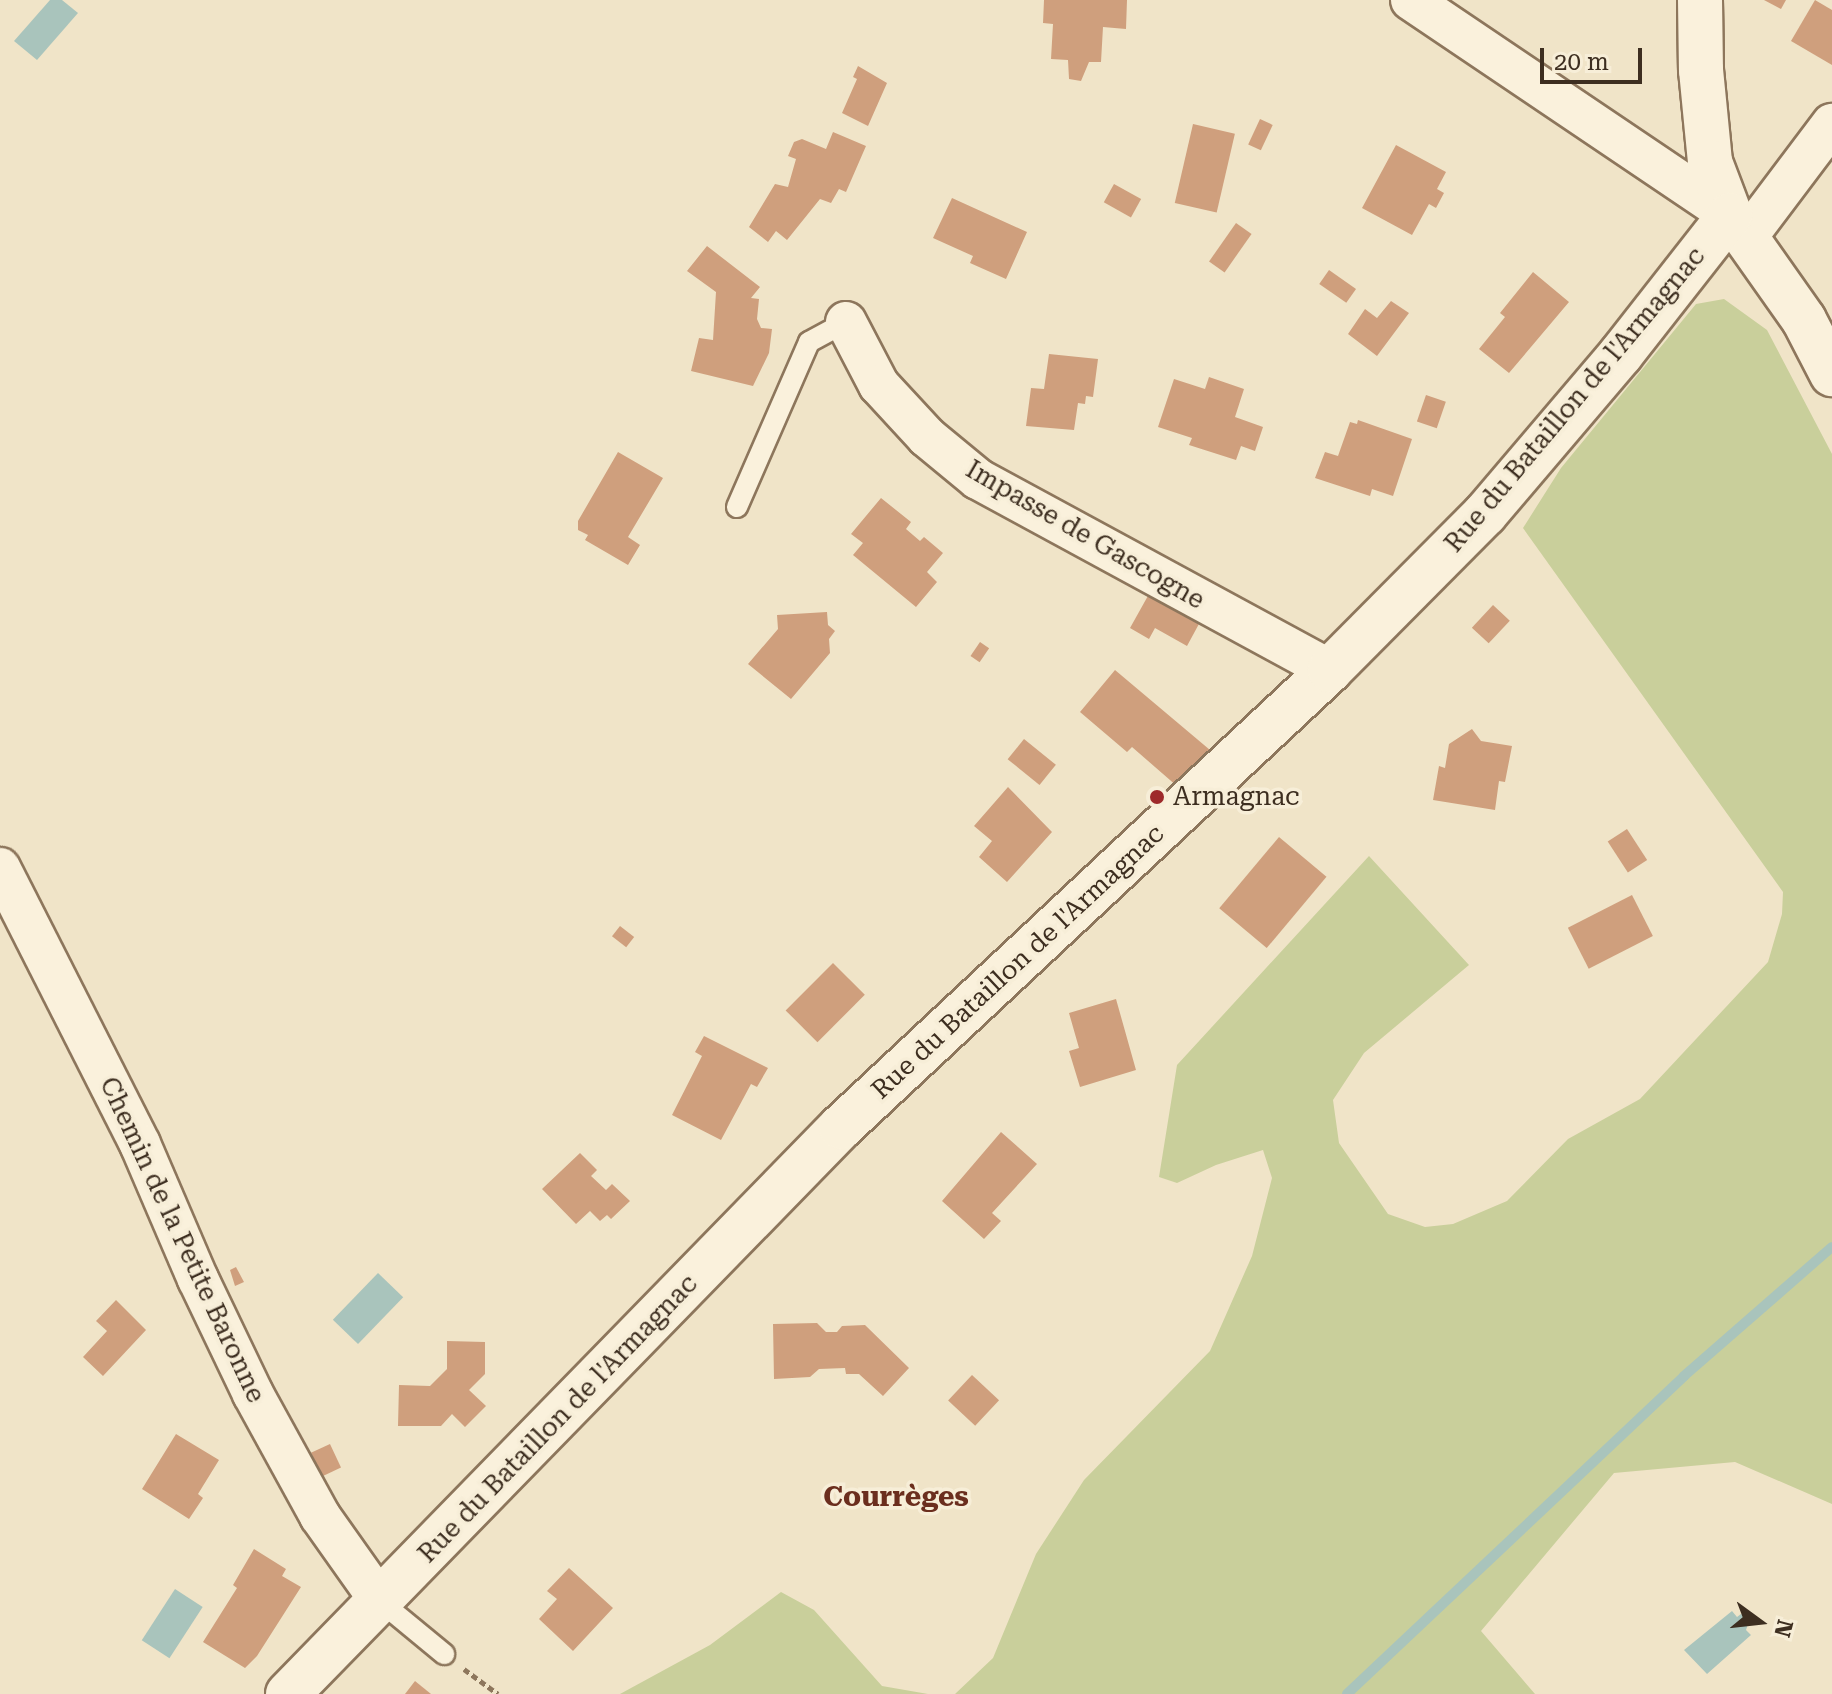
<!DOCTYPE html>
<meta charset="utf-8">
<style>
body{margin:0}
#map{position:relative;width:1832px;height:1694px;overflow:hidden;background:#f0e4c8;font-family:"Roboto Serif",serif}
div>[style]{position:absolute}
.green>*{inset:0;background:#c9cf9b}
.water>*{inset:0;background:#a9c4bc;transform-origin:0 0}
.stream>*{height:10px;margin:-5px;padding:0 5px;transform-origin:5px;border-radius:5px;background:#a9c4bc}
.building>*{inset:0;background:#cf9f7d;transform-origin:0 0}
.path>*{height:5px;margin-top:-2.5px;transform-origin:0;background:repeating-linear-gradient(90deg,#8d765c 0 6px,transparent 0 10px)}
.roads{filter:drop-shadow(2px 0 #8d765c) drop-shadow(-2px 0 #8d765c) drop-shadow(0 2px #8d765c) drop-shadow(0 -2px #8d765c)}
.service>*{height:20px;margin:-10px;padding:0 10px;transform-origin:10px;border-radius:10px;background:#faf1dc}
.minor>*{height:40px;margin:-20px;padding:0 20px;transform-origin:20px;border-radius:20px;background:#faf1dc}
.tertiary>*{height:44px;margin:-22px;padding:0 22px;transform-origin:22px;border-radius:22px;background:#faf1dc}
.dots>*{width:22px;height:22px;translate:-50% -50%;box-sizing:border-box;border:4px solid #f7eed8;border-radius:50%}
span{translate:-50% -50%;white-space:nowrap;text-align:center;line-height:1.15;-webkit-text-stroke:7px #f7eed8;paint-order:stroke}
.street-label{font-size:26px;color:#3d2e20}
.poi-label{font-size:26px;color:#3d2e20}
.left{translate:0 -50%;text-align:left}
.neighbourhood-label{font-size:28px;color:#6b2e1e;font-weight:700}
.north{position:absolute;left:1720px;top:1582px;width:80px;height:80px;-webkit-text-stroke:6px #f7eed8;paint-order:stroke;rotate:105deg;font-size:22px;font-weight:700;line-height:32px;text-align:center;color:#3d2e20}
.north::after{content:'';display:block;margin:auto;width:28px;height:36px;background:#3d2e20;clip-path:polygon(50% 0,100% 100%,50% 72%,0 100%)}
.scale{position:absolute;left:1540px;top:48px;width:102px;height:36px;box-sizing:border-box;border:4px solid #3d2e20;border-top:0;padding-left:10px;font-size:24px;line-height:28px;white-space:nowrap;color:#3d2e20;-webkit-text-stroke:6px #f7eed8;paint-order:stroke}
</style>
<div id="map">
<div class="green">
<div style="clip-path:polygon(1724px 299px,1767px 330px,1832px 454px,1832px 1504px,1735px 1462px,1614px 1473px,1481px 1631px,1535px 1694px,955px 1694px,993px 1658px,1036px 1554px,1084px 1480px,1210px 1351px,1252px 1256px,1272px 1178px,1263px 1150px,1216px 1165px,1177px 1183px,1159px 1177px,1177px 1065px,1369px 856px,1469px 965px,1364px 1053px,1333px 1100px,1339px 1143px,1388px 1214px,1425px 1227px,1453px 1224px,1507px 1201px,1568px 1139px,1640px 1099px,1768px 962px,1782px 914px,1783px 892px,1523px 528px,1561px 468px,1696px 304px)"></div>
<div style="clip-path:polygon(781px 1592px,814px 1610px,882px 1686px,928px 1694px,620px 1694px,710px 1645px)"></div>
</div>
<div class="water">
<div style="clip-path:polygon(50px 0,62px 0,78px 13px,37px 60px,14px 41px)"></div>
<div style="left:378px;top:1273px;width:35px;height:65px;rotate:44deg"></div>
<div style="left:175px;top:1589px;width:33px;height:61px;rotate:33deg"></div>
<div style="clip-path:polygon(1732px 1611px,1737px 1617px,1741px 1614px,1750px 1618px,1746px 1630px,1751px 1635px,1707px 1674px,1684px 1650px)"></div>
</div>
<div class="stream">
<div style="left:1347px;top:1694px;width:463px;rotate:-43.3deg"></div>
<div style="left:1684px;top:1376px;width:196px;rotate:-41.1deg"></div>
</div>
<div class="building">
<div style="clip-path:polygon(1044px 0,1127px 0,1126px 29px,1103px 27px,1101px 62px,1089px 62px,1081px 81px,1069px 79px,1068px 60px,1051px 59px,1053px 24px,1043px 23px)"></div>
<div style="clip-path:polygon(1764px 0,1786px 0,1781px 9px)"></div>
<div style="clip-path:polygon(1815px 0,1832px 10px,1832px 65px,1791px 41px)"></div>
<div style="clip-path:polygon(858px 66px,887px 83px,868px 126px,842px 113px,857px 79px,853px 77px)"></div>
<div style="left:1260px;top:119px;width:14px;height:28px;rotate:25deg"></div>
<div style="left:1193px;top:124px;width:43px;height:81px;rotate:13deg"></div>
<div style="clip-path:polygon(833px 132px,866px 146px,846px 192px,839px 189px,831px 203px,820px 199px,787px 240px,776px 231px,768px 242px,749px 227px,775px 184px,788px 187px,796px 159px,788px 156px,794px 142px,802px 139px,826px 149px)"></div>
<div style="clip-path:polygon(1396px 145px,1446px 172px,1437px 189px,1444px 193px,1436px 208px,1429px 204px,1412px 235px,1362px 208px)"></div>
<div style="left:1114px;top:184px;width:31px;height:21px;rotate:29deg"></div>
<div style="clip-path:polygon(952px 198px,1027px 232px,1006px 279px,970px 263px,973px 256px,933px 238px)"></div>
<div style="left:1236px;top:223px;width:19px;height:47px;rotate:35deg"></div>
<div style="clip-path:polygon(707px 246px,760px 287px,751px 298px,759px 299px,757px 319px,761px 328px,772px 329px,769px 353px,753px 386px,691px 371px,699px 338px,713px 340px,716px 292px,687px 271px)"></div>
<div style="left:1329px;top:270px;width:33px;height:17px;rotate:35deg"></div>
<div style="clip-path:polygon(1533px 272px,1569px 302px,1509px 373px,1479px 349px,1505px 317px,1500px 313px)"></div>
<div style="clip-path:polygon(1391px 301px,1409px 313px,1377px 356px,1348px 334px,1365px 309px,1377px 318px)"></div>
<div style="clip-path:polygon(1049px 354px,1098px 359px,1093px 397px,1086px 396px,1085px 404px,1078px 403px,1074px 430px,1026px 426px,1031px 388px,1044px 389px)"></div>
<div style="clip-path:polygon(1209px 377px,1244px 389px,1235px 417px,1263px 427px,1255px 451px,1241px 446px,1236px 460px,1189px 445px,1192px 438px,1158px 427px,1174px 379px,1205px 389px)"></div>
<div style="left:1426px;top:395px;width:21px;height:28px;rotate:19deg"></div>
<div style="clip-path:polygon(1358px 420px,1412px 439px,1393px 496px,1372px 489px,1370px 496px,1315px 478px,1325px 452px,1338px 456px,1350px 422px,1357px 424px)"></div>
<div style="clip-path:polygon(618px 452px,663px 478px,628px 537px,640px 545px,628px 565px,585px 540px,588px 535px,578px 530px,578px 521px)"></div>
<div style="clip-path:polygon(881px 498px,911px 522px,906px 529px,920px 541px,924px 537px,943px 553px,927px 572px,937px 582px,916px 607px,853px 555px,863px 543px,851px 534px)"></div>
<div style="clip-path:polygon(1149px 594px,1200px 622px,1187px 646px,1155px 628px,1149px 639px,1130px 628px)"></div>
<div style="left:1493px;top:605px;width:23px;height:31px;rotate:43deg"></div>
<div style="clip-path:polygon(827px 612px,828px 625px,835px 631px,829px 639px,830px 653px,791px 699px,748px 664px,778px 629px,777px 615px)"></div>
<div style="left:980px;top:642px;width:11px;height:17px;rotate:34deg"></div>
<div style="clip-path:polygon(1115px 670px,1210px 750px,1178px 787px,1132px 747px,1127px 752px,1080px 712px)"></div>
<div style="clip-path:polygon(1472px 729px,1481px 741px,1512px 746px,1505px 782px,1499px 781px,1495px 810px,1433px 800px,1439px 766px,1445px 768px,1449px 744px)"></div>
<div style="left:1024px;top:739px;width:41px;height:26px;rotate:39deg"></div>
<div style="clip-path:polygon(1008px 787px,1052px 832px,1007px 882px,979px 857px,992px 841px,974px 826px)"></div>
<div style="left:1627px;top:829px;width:37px;height:23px;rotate:57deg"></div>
<div style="left:1279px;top:837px;width:62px;height:93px;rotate:40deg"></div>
<div style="left:1632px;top:895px;width:46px;height:72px;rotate:63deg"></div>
<div style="left:620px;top:926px;width:18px;height:13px;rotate:38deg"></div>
<div style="left:833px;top:963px;width:45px;height:67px;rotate:45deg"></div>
<div style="clip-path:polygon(1116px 999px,1136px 1070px,1080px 1087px,1069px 1051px,1079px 1048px,1069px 1013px)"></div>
<div style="clip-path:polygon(704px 1036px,768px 1068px,757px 1087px,751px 1084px,721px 1140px,672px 1115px,702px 1056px,695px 1052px)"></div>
<div style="clip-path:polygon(1001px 1132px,1037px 1164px,992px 1213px,1001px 1221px,984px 1239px,942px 1201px)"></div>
<div style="clip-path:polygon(580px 1153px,597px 1170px,591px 1176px,606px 1190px,612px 1184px,630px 1201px,611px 1219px,607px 1215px,600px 1221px,590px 1211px,576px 1224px,542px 1189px)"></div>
<div style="clip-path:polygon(236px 1267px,244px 1282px,235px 1286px,230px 1270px)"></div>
<div style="clip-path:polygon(116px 1300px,146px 1330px,103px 1376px,83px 1357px,107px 1331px,96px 1321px)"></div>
<div style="clip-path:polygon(817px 1323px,826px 1332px,837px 1332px,842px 1326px,865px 1325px,909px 1368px,883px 1396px,859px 1374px,846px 1374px,845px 1368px,819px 1369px,810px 1377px,774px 1379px,773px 1324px)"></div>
<div style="clip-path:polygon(447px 1341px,485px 1342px,485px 1374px,469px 1390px,486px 1406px,465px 1427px,452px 1414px,441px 1426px,398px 1426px,399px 1385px,430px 1386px,447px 1369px)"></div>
<div style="left:972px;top:1375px;width:37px;height:35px;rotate:43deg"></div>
<div style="clip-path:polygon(176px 1434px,219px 1460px,198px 1494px,203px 1498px,189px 1519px,142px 1489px)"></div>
<div style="left:330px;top:1444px;width:26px;height:21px;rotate:65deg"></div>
<div style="clip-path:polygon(254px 1549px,286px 1569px,282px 1576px,301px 1587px,257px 1656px,245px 1668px,203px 1642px,237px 1588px,233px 1585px)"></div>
<div style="clip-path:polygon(569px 1568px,613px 1608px,573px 1651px,539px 1619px,557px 1599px,547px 1591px)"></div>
<div style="clip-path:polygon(415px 1681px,431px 1694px,405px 1694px)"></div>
</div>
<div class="path">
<div style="left:464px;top:1669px;width:42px;rotate:36.3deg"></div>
</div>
<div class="roads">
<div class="service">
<div style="left:737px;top:507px;width:180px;rotate:-66.4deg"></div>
<div style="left:809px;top:342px;width:42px;rotate:-28.4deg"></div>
<div style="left:381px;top:1602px;width:82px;rotate:39.5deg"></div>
</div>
<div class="minor">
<div style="left:1411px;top:0;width:385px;rotate:34deg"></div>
<div style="left:1746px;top:238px;width:143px;rotate:-53deg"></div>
<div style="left:846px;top:322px;width:71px;rotate:62.4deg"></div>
<div style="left:879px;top:385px;width:71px;rotate:47.3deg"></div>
<div style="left:927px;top:437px;width:66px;rotate:39.5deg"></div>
<div style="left:978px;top:479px;width:400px;rotate:28.5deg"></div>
<div style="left:0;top:868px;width:309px;rotate:63.1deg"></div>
<div style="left:140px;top:1144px;width:147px;rotate:66.8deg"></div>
<div style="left:198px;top:1279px;width:127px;rotate:64.4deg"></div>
<div style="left:253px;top:1394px;width:139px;rotate:61.2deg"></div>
<div style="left:320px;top:1516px;width:105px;rotate:54.7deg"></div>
</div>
<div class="tertiary">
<div style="left:1700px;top:0;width:70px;rotate:89.2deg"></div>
<div style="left:1701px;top:70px;width:92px;rotate:84.4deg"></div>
<div style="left:1710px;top:162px;width:57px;rotate:69.3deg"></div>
<div style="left:1730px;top:215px;width:128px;rotate:54.8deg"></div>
<div style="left:1804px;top:320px;width:61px;rotate:62.6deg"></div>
<div style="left:288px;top:1694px;width:792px;rotate:-45.72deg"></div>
<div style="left:841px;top:1127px;width:669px;rotate:-43.06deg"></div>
<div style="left:1330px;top:670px;width:220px;rotate:-45.2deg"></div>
<div style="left:1485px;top:514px;width:210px;rotate:-49.6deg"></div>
<div style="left:1621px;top:354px;width:177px;rotate:-51.9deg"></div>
</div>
</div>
<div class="dots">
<div style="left:1157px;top:797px;background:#9e2a2b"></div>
</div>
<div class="street-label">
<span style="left:1575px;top:400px;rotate:-50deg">Rue du Bataillon de l'Armagnac</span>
<span style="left:1085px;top:535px;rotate:30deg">Impasse de Gascogne</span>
<span style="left:1018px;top:962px;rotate:-43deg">Rue du Bataillon de l'Armagnac</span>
<span style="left:182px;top:1240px;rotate:65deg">Chemin de la Petite Baronne</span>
<span style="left:558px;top:1419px;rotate:-46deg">Rue du Bataillon de l'Armagnac</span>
</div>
<div class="poi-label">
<span class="left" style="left:1173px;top:797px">Armagnac</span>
</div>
<div class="neighbourhood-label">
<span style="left:896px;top:1497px">Courrèges</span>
</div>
<div class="north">N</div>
<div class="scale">20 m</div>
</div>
